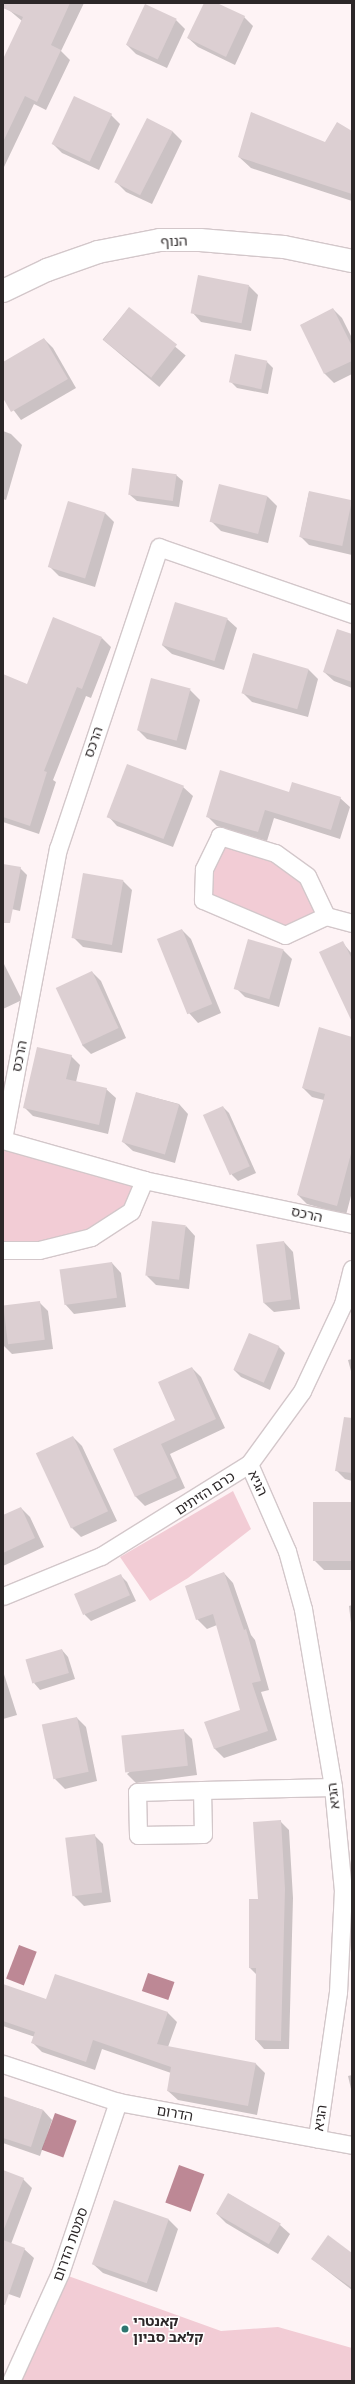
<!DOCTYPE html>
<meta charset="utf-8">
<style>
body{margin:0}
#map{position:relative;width:355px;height:2384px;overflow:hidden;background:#fef3f5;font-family:"Roboto Serif","Noto Sans Hebrew",serif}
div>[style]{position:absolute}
.green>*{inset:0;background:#f2ccd5}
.water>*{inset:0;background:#bd8895;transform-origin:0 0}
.shadow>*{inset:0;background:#0003;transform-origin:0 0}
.building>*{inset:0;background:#dccfd2;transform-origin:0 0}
.roads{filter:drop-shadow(1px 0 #d3c7ca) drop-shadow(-1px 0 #d3c7ca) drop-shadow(0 1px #d3c7ca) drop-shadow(0 -1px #d3c7ca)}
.minor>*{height:17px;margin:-8.5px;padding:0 8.5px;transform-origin:8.5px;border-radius:8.5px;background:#fff}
.tertiary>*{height:22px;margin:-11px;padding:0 11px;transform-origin:11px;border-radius:11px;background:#fff}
.dots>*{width:11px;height:11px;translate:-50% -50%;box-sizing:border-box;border:2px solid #fff;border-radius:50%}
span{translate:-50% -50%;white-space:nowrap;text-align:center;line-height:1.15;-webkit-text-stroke:3px #fff;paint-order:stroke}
.street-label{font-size:14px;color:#2c2728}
.poi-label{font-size:14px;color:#2c2728;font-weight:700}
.left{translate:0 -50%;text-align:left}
.frame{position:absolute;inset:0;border:4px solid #2c2728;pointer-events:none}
</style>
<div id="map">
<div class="green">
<div style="clip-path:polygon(220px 836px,307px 876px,326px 916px,285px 935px,203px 900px)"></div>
<div style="clip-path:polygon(3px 1143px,144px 1180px,131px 1211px,91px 1237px,3px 1250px)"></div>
<div style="clip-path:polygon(233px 1491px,251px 1529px,188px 1578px,150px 1601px,120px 1557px)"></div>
<div style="clip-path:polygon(60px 2273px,221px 2331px,278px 2327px,352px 2348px,352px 2381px,11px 2381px)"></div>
</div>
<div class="water">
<div style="left:19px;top:1945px;width:19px;height:36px;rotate:21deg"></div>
<div style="left:148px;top:1973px;width:28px;height:19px;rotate:19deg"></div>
<div style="left:55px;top:2113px;width:23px;height:39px;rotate:20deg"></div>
<div style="left:179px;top:2165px;width:27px;height:40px;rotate:20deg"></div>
</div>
<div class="shadow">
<div style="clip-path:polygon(13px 3px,84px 3px,61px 51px,70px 60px,46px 110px,34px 104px,4px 167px,3px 62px,22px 21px,9px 10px)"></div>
<div style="clip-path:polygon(205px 3px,215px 3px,244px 17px,253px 26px,235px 65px,198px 47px,188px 38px)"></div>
<div style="clip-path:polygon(176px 20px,185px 29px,167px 68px,136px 54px,127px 45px)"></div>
<div style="clip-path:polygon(111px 115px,120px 124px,99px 170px,62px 153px,53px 144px)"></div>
<div style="clip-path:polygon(147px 119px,173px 132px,182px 141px,152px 204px,126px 192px,117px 183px)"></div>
<div style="clip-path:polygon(352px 132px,352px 201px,251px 168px,239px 157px,325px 143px)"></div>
<div style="clip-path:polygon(249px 286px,258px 295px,251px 331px,201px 322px,192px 312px)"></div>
<div style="left:129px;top:308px;width:74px;height:41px;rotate:40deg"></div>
<div style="clip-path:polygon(333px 309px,342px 318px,352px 338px,352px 374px,334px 383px,325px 374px,301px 325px)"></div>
<div style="clip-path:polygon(44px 339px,53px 348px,76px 388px,21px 420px,3px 396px,3px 363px)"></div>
<div style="clip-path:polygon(267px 362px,273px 368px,268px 394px,237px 388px,230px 381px)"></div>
<div style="clip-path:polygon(3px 431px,11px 434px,22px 445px,6px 500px,3px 499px)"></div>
<div style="clip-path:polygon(176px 475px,183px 481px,179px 507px,137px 501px,130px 495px)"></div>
<div style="clip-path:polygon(220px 486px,268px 497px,277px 506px,268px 543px,221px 531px,212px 522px)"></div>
<div style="clip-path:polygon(309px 492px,352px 501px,352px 555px,309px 545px,300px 536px)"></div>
<div style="clip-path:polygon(105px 513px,114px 522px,95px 587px,59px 576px,50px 567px)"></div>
<div style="clip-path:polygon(227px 619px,237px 628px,224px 670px,172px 654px,162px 645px)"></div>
<div style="clip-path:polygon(352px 635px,352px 688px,334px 681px,324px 672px)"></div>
<div style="clip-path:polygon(102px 638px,111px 647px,91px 698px,86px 696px,53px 780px,56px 782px,39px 834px,3px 822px,3px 675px,28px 685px)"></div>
<div style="clip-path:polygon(253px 654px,309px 670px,318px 679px,308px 717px,252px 702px,243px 693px)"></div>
<div style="clip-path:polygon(190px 690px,200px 700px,186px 750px,147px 739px,138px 730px)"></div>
<div style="clip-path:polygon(183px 787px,193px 796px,173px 847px,117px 826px,108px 816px)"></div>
<div style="clip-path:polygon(289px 793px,340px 798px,350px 807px,340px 839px,274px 818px,267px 841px,217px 826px,207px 816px)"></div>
<div style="clip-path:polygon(3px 865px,20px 868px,27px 875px,20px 911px,3px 907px)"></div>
<div style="clip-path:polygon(123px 881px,132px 890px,122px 953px,83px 947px,74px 938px)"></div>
<div style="clip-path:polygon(182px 930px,191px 939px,221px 1013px,198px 1023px,189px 1013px)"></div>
<div style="clip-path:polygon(343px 943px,352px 954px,352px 1018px)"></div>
<div style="clip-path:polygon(283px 950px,292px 959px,279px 1007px,245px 997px,236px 988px)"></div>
<div style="clip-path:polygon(3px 962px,22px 1000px,3px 1009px)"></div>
<div style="clip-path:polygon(92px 972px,101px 981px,126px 1038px,91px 1054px,82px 1045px)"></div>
<div style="clip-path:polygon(352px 1038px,352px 1192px,346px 1215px,307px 1204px,298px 1195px,324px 1100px,312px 1097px,303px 1088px)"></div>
<div style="clip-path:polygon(71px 1056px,80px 1065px,76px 1082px,106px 1089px,116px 1098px,108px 1134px,33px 1116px,24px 1107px)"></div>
<div style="clip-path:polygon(137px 1093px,179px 1104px,188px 1114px,175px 1163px,133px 1151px,123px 1142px)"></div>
<div style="clip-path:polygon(223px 1107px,229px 1113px,256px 1173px,238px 1181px,232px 1175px)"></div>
<div style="clip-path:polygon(186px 1226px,195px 1236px,189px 1289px,156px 1285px,147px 1276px)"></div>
<div style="clip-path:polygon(284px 1242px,293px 1252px,300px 1309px,274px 1312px,264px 1303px)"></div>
<div style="clip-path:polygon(112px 1263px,121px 1273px,126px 1307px,74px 1314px,65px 1304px)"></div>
<div style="clip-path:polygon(39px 1302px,48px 1311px,53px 1349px,12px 1354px,3px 1345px,3px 1307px)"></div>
<div style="clip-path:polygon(250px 1334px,279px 1347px,285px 1353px,270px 1390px,241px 1377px,234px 1370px)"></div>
<div style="clip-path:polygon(352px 1359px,352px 1375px,348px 1360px)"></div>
<div style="clip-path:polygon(192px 1368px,201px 1377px,225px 1428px,170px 1454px,185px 1488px,145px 1506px,136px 1497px,114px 1449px,177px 1420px)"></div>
<div style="clip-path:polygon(352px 1424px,352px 1481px,345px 1479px,336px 1470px)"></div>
<div style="clip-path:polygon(73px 1437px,82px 1446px,117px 1521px,81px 1537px,72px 1528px)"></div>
<div style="clip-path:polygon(352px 1503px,352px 1570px,324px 1570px,315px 1561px)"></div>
<div style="clip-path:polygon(21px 1508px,30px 1517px,44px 1547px,3px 1566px,3px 1517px)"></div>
<div style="clip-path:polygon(224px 1573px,233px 1583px,251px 1635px,255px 1640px,269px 1690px,261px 1692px,277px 1740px,224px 1758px,214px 1748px,241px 1711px,217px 1625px,207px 1629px,197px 1619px)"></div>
<div style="clip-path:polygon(121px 1576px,127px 1582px,136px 1601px,91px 1621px,85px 1615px,76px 1596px)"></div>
<div style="clip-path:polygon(352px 1605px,352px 1632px,349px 1606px)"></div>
<div style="clip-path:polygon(62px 1650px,68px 1657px,75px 1679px,40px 1690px,34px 1683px)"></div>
<div style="clip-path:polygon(3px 1671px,17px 1715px,3px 1719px)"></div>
<div style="clip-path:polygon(77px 1718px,86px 1727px,97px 1781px,65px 1789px,55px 1779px)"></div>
<div style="clip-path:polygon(183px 1730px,192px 1739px,197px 1775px,136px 1783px,127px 1774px)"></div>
<div style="clip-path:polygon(280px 1821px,289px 1830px,293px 1898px,289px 2049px,264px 2049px,256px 2040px,257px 1975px,250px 1968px,259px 1900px)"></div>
<div style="clip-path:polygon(94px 1835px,103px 1844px,111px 1902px,84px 1906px,74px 1896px)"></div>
<div style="clip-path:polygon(56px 1975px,168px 2013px,177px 2022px,168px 2047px,256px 2064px,265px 2073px,257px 2115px,178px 2100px,168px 2091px,171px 2073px,102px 2049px,95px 2070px,42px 2052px,33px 2043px,35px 2037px,3px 2026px,3px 1986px,47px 2000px)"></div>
<div style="clip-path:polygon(352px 2075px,352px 2093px,348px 2076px)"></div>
<div style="clip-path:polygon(3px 2097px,43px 2110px,52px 2120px,40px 2156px,3px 2143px)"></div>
<div style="clip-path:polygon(3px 2171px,23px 2179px,32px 2188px,11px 2244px,24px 2249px,34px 2258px,20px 2298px,3px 2292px)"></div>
<div style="clip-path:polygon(229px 2194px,280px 2225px,290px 2234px,278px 2254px,226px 2223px,217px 2214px)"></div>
<div style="clip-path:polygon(114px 2201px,169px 2220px,178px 2229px,157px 2292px,103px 2273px,93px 2264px)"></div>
<div style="clip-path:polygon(352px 2254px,352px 2290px,312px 2259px)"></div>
</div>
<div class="building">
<div style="clip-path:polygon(3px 3px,70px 3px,51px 45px,61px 50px,37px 102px,25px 96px,3px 142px,3px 59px,23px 17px,3px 8px)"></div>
<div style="clip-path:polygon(204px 3px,217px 3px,245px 16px,226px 57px,187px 38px)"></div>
<div style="left:145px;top:4px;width:35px;height:45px;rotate:25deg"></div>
<div style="left:74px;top:96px;width:42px;height:53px;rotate:25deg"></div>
<div style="clip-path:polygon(251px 112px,325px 142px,337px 122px,352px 131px,352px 194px,238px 157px)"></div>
<div style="left:147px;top:118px;width:29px;height:72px;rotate:27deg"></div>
<div style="left:198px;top:275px;width:52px;height:39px;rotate:11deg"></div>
<div style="left:129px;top:307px;width:61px;height:42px;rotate:38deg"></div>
<div style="clip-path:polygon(333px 308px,352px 346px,352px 361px,324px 374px,300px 325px)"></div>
<div style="clip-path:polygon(44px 338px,68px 379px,11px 412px,3px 398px,3px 362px)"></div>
<div style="left:235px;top:354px;width:33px;height:29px;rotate:12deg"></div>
<div style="left:132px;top:468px;width:45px;height:27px;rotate:8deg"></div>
<div style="left:219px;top:484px;width:50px;height:39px;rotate:14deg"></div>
<div style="left:309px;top:491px;width:44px;height:47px;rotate:12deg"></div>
<div style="left:68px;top:501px;width:39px;height:69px;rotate:17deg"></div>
<div style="left:175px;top:602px;width:55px;height:45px;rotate:17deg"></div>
<div style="clip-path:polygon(53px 617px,102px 637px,82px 689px,77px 687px,44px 771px,47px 772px,30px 826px,3px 817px,3px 674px,27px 684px)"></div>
<div style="clip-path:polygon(337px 629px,352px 634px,352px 682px,323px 672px)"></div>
<div style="left:253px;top:653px;width:58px;height:42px;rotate:16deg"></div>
<div style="left:151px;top:678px;width:41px;height:54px;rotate:15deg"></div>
<div style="left:127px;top:764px;width:61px;height:57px;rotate:21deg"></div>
<div style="clip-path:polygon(220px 770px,289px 792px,292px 782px,341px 797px,331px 830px,265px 810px,258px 832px,206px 817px)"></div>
<div style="clip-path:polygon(3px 864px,21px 867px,10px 923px,3px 923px)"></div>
<div style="left:83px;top:873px;width:41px;height:66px;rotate:10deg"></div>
<div style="left:182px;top:929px;width:81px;height:27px;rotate:68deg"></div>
<div style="left:248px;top:939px;width:37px;height:52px;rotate:16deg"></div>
<div style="clip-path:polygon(343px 941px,352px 959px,352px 1022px,319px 952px)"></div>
<div style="left:92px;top:971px;width:63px;height:40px;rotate:65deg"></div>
<div style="clip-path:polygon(319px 1027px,352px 1037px,352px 1150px,337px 1206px,297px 1195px,325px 1094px,302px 1088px)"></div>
<div style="clip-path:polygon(37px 1047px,72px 1055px,66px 1079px,107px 1088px,99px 1125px,23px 1108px)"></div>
<div style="left:136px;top:1092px;width:45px;height:52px;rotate:16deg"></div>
<div style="left:223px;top:1106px;width:66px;height:22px;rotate:66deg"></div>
<div style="left:152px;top:1221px;width:34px;height:55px;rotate:7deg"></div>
<div style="left:284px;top:1241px;width:59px;height:28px;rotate:83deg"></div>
<div style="left:112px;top:1262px;width:36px;height:53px;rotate:82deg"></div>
<div style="left:40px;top:1301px;width:39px;height:37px;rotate:83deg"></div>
<div style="left:249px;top:1333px;width:33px;height:40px;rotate:23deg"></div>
<div style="clip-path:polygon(192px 1367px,216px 1419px,161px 1444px,177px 1478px,135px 1497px,113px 1449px,175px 1420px,158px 1382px)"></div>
<div style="clip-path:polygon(344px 1417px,352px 1418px,352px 1473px,335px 1471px)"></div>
<div style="left:73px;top:1436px;width:83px;height:41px;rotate:65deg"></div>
<div style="left:313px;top:1502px;width:39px;height:59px"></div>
<div style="clip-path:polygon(21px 1507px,35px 1538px,3px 1553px,3px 1515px)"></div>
<div style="clip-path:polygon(224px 1572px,244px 1630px,246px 1629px,261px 1681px,252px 1683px,268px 1731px,214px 1749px,204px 1722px,240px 1710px,213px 1614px,196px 1620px,185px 1586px)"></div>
<div style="left:121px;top:1574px;width:23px;height:51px;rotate:67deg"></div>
<div style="left:62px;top:1649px;width:25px;height:38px;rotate:74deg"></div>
<div style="left:77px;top:1717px;width:56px;height:36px;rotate:78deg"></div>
<div style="left:184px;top:1729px;width:37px;height:63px;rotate:84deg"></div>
<div style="clip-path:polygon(281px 1820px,285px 1889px,281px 2041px,255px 2040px,256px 1968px,249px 1968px,249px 1899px,258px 1899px,253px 1822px)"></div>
<div style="left:95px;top:1834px;width:59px;height:30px;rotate:83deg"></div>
<div style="clip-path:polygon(55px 1974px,168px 2012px,157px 2044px,256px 2063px,248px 2106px,167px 2091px,171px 2067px,93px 2040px,86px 2062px,31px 2043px,35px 2032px,3px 2021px,3px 1984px,46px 1999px)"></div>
<div style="clip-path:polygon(3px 2096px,43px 2110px,31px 2147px,3px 2138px)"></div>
<div style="clip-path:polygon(3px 2170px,24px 2178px,4px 2229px,3px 2229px)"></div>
<div style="left:228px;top:2193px;width:61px;height:24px;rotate:30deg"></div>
<div style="left:114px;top:2200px;width:58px;height:68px;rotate:19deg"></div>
<div style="clip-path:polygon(328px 2235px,352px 2253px,352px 2288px,311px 2259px)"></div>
<div style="clip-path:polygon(3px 2240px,25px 2248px,5px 2305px,3px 2305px)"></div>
</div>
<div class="roads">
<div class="minor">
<div style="left:352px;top:614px;width:204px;rotate:-160.9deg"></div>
<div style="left:159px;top:547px;width:317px;rotate:108.5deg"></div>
<div style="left:58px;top:848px;width:297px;rotate:100.7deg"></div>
<div style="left:3px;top:1140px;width:147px;rotate:15.8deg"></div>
<div style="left:144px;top:1180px;width:213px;rotate:11.9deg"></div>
<div style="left:326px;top:916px;width:44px;rotate:-115.4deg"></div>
<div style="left:307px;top:876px;width:39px;rotate:-144deg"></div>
<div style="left:275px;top:853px;width:58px;rotate:-162.8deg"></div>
<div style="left:220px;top:836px;width:37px;rotate:116deg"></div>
<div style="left:204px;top:869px;width:31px;rotate:92deg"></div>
<div style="left:203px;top:900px;width:89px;rotate:23.1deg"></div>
<div style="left:285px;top:935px;width:45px;rotate:-24.9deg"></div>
<div style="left:326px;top:916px;width:27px;rotate:15deg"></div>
<div style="left:3px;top:1250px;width:36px"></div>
<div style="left:39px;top:1250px;width:54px;rotate:-14deg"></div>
<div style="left:91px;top:1237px;width:48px;rotate:-33deg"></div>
<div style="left:131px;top:1211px;width:34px;rotate:-67deg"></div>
<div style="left:249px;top:1464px;width:95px;rotate:66.4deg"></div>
<div style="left:287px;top:1551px;width:60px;rotate:74.6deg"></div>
<div style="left:303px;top:1609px;width:181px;rotate:80.4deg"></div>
<div style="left:333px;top:1787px;width:103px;rotate:84.5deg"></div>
<div style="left:343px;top:1890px;width:102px;rotate:92.8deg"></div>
<div style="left:338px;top:1992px;width:148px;rotate:98.2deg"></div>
<div style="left:3px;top:1596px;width:106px;rotate:-22.2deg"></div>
<div style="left:101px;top:1556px;width:174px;rotate:-31.9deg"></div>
<div style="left:249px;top:1464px;width:90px;rotate:-54deg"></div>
<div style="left:302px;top:1391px;width:96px;rotate:-64.8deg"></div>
<div style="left:343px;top:1304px;width:36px;rotate:-76deg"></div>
<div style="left:202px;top:1790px;width:44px;rotate:88.7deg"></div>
<div style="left:203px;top:1834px;width:65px;rotate:179.1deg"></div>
<div style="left:138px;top:1835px;width:43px;rotate:-91.3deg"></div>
<div style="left:137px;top:1792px;width:65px;rotate:-1.8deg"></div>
<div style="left:202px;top:1790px;width:131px;rotate:-1.3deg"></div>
<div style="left:3px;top:2064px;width:121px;rotate:18.3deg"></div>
<div style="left:118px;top:2102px;width:238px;rotate:10.4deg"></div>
<div style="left:11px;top:2381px;width:119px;rotate:-65.6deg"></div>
<div style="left:60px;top:2273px;width:181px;rotate:-71.3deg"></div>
</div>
<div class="tertiary">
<div style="left:3px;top:291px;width:49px;rotate:-25.5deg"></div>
<div style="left:47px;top:270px;width:54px;rotate:-19.4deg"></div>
<div style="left:98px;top:252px;width:63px;rotate:-11deg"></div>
<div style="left:160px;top:240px;width:40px"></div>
<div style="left:200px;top:240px;width:84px;rotate:4.8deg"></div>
<div style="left:284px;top:247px;width:69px;rotate:11.6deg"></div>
</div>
</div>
<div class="dots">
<div style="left:125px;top:2329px;background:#2e7670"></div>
</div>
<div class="street-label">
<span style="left:174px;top:241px;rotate:-2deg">הנוף</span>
<span style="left:93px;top:742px;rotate:-71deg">הרכס</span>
<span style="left:19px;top:1056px;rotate:-79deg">הרכס</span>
<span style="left:307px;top:1214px;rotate:12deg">הרכס</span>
<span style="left:258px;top:1483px;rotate:64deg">הגיא</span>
<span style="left:205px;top:1493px;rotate:-33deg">כרם הזיתים</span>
<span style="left:333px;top:1796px;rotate:-97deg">הגיא</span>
<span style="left:175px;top:2113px;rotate:10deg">הדרום</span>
<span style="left:320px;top:2118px;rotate:-82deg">הגיא</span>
<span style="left:70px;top:2244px;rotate:-70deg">סמטת הדרום</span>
</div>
<div class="poi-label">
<span class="left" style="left:133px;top:2329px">קאנטרי<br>קלאב סביון</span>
</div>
<div class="frame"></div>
</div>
